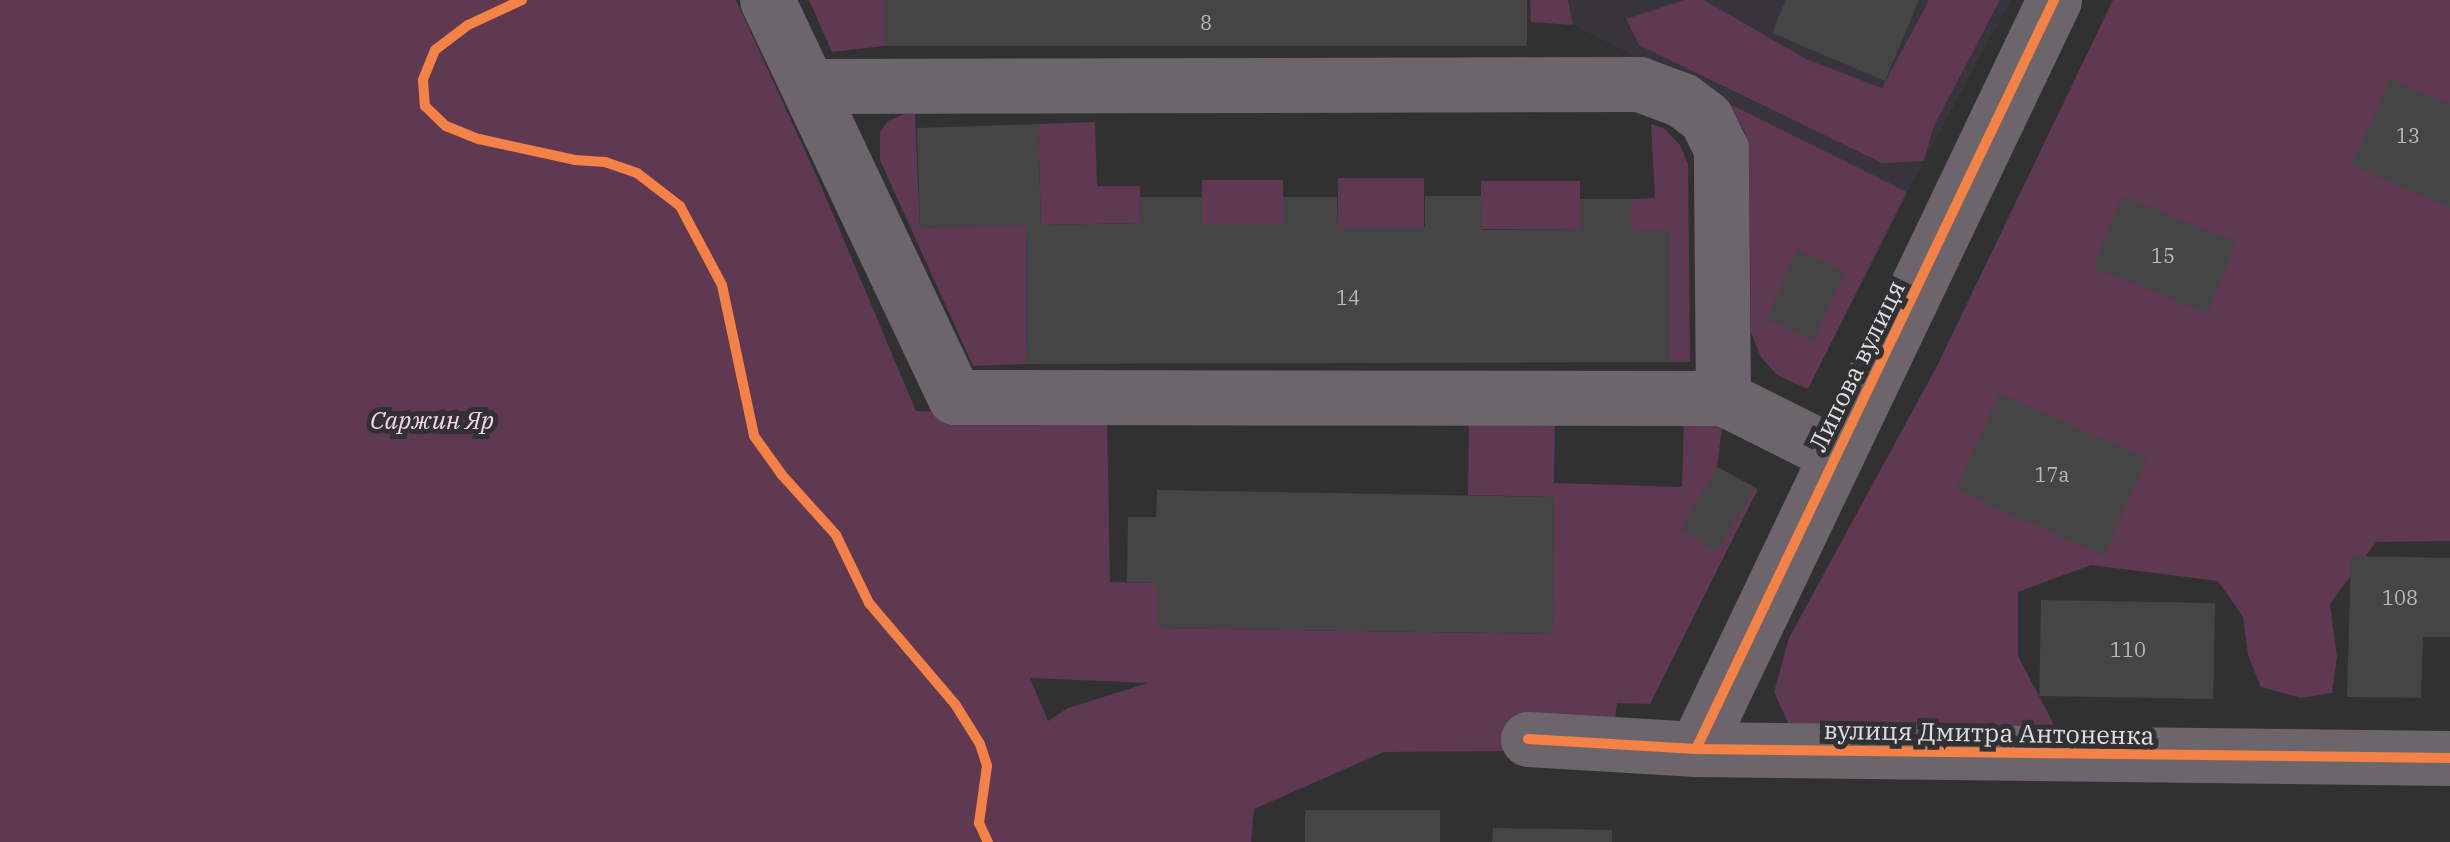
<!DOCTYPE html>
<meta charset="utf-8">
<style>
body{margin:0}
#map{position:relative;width:2450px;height:842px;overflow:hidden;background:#313131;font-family:"IBM Plex Serif",serif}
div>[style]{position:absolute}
.built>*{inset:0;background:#37343b}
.green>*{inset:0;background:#5f3851;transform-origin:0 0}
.building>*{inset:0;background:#454545;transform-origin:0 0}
.minor>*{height:55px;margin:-27.5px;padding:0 27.5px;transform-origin:27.5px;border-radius:27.5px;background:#6c666c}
.cycleway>*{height:10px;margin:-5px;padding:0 5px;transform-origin:5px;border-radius:5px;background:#f48246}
span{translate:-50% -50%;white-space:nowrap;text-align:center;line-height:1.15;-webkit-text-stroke:10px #313032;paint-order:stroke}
.number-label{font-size:20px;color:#b9b8ba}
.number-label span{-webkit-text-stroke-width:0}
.street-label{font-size:25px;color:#e0dfe1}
.park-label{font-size:25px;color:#fad4ea;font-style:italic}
</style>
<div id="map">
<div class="built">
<div style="clip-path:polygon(1568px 0,2011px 0,1907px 192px,1573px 25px)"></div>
</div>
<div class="green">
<div style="clip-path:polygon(evenodd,0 0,736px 0,822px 188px,916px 411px,1107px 415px,1110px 582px,1157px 583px,1158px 628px,1552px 634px,1554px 497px,1468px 495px,1469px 414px,1555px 416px,1554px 483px,1682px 487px,1684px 418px,1723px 419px,1717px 467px,1758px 489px,1650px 704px,1617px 703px,1609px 766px,1515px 751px,1384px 752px,1254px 809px,1251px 842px,0 842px,0 0,1030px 678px,1148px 683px,1068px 708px,1048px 721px,1030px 678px)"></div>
<div style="clip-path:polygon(809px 0,884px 0,884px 46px,832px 52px)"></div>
<div style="clip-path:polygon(1530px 0,1568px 0,1573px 25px,1531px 22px)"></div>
<div style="clip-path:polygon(1684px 0,1704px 0,1806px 59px,1882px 88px,1929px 0,2000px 0,1933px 128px,1924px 161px,1882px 163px,1639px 45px,1626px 19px)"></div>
<div style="clip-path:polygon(2113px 0,2450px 0,2450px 541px,2376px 542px,2330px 604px,2337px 657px,2332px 693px,2301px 698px,2261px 687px,2248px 655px,2243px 617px,2218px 581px,2091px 565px,2018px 592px,2018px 656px,2054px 725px,1847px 735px,1790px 727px,1774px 692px,1789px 638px,1937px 366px)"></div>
<div style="clip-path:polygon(1730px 104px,1907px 192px,1808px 389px,1777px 375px,1761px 357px,1751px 333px,1749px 162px,1746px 135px)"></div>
<div style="clip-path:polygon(904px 114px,915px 114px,920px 228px,1026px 224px,1027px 364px,973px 366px,880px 160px,880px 132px,888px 121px)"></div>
<div style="clip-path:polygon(1095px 122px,1097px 186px,1140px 186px,1141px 223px,1041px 225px,1038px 124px)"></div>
<div style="clip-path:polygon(1651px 124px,1665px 129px,1680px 145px,1688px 164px,1690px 362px,1670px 362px,1670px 231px,1631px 231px,1631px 199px,1655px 198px)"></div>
<div style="left:1338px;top:178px;width:86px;height:49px"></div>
<div style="left:1202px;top:180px;width:81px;height:44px"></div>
<div style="left:1580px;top:181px;width:48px;height:99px;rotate:90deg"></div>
</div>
<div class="building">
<div style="left:884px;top:0;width:643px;height:46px"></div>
<div style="clip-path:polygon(1786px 0,1919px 0,1885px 81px,1772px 33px)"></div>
<div style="clip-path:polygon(2390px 79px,2450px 104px,2450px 208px,2352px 165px)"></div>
<div style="clip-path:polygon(1038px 124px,1041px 225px,1141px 223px,1140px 197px,1202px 197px,1202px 224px,1283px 224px,1283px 197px,1337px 197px,1338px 227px,1425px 227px,1425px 196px,1481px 196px,1482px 230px,1580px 229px,1580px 199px,1631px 199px,1631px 231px,1670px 230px,1670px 362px,1027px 364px,1026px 225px,920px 228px,917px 128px)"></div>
<div style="left:2122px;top:196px;width:123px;height:77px;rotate:22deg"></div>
<div style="left:1797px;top:250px;width:52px;height:76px;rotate:24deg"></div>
<div style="left:1999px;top:393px;width:162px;height:106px;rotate:24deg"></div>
<div style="left:1717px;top:467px;width:43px;height:73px;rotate:30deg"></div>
<div style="clip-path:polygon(1157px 490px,1554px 497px,1553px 634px,1157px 628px,1157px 583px,1127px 582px,1128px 517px,1156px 517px)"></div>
<div style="clip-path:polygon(2351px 556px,2450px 558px,2450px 637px,2423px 637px,2421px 698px,2347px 697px)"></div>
<div style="left:2041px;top:600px;width:174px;height:96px;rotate:1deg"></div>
<div style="left:1305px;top:810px;width:135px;height:32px"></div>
<div style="clip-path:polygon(1493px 828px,1612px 830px,1612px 842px,1492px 842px)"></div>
</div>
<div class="minor">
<div style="left:767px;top:0;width:439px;rotate:64.7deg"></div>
<div style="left:955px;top:397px;width:768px;rotate:0.07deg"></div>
<div style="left:1723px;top:398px;width:249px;rotate:-90.5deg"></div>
<div style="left:1721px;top:149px;width:34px;rotate:-116deg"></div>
<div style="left:1706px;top:118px;width:30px;rotate:-143deg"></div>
<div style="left:1682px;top:100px;width:46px;rotate:-159.6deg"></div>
<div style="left:1639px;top:84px;width:831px;rotate:179.86deg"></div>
<div style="left:1723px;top:398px;width:127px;rotate:26.6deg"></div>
<div style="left:1528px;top:739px;width:168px;rotate:3.4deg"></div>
<div style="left:1696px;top:749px;width:754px;rotate:0.68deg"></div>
<div style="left:1696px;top:749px;width:830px;rotate:-64.45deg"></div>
</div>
<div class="cycleway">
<div style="left:522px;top:0;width:60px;rotate:155.2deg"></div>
<div style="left:468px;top:25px;width:41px;rotate:142.9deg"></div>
<div style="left:435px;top:50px;width:32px;rotate:112deg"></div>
<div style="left:423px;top:80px;width:26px;rotate:86deg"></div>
<div style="left:425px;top:106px;width:29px;rotate:44deg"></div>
<div style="left:446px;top:126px;width:35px;rotate:22deg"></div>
<div style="left:479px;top:139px;width:98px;rotate:12.3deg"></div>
<div style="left:575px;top:160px;width:30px;rotate:4deg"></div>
<div style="left:605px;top:162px;width:34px;rotate:19deg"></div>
<div style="left:637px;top:173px;width:54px;rotate:37.5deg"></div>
<div style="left:680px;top:206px;width:89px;rotate:62deg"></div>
<div style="left:722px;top:285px;width:154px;rotate:78deg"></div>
<div style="left:754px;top:436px;width:48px;rotate:54.3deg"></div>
<div style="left:782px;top:475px;width:81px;rotate:48deg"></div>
<div style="left:836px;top:535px;width:76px;rotate:64.1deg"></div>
<div style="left:869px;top:603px;width:133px;rotate:49.6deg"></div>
<div style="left:955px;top:704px;width:47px;rotate:58deg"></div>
<div style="left:980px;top:744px;width:23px;rotate:72deg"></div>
<div style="left:987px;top:766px;width:58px;rotate:98deg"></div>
<div style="left:979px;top:823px;width:21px;rotate:65deg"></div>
<div style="left:1528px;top:739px;width:168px;rotate:3.4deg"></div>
<div style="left:1696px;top:749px;width:754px;rotate:0.68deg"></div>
<div style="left:1696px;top:749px;width:830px;rotate:-64.45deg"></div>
</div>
<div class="number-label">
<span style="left:1206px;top:22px">8</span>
<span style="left:2408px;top:135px">13</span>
<span style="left:2163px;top:255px">15</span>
<span style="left:1348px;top:297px">14</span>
<span style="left:2052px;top:474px">17а</span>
<span style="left:2400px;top:597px">108</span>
<span style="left:2128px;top:649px">110</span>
</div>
<div class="street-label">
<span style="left:1857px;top:366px;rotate:-64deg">Липова вулиця</span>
<span style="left:1989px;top:733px;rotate:1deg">вулиця Дмитра Антоненка</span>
</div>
<div class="park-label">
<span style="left:432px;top:420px">Саржин Яр</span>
</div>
</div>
